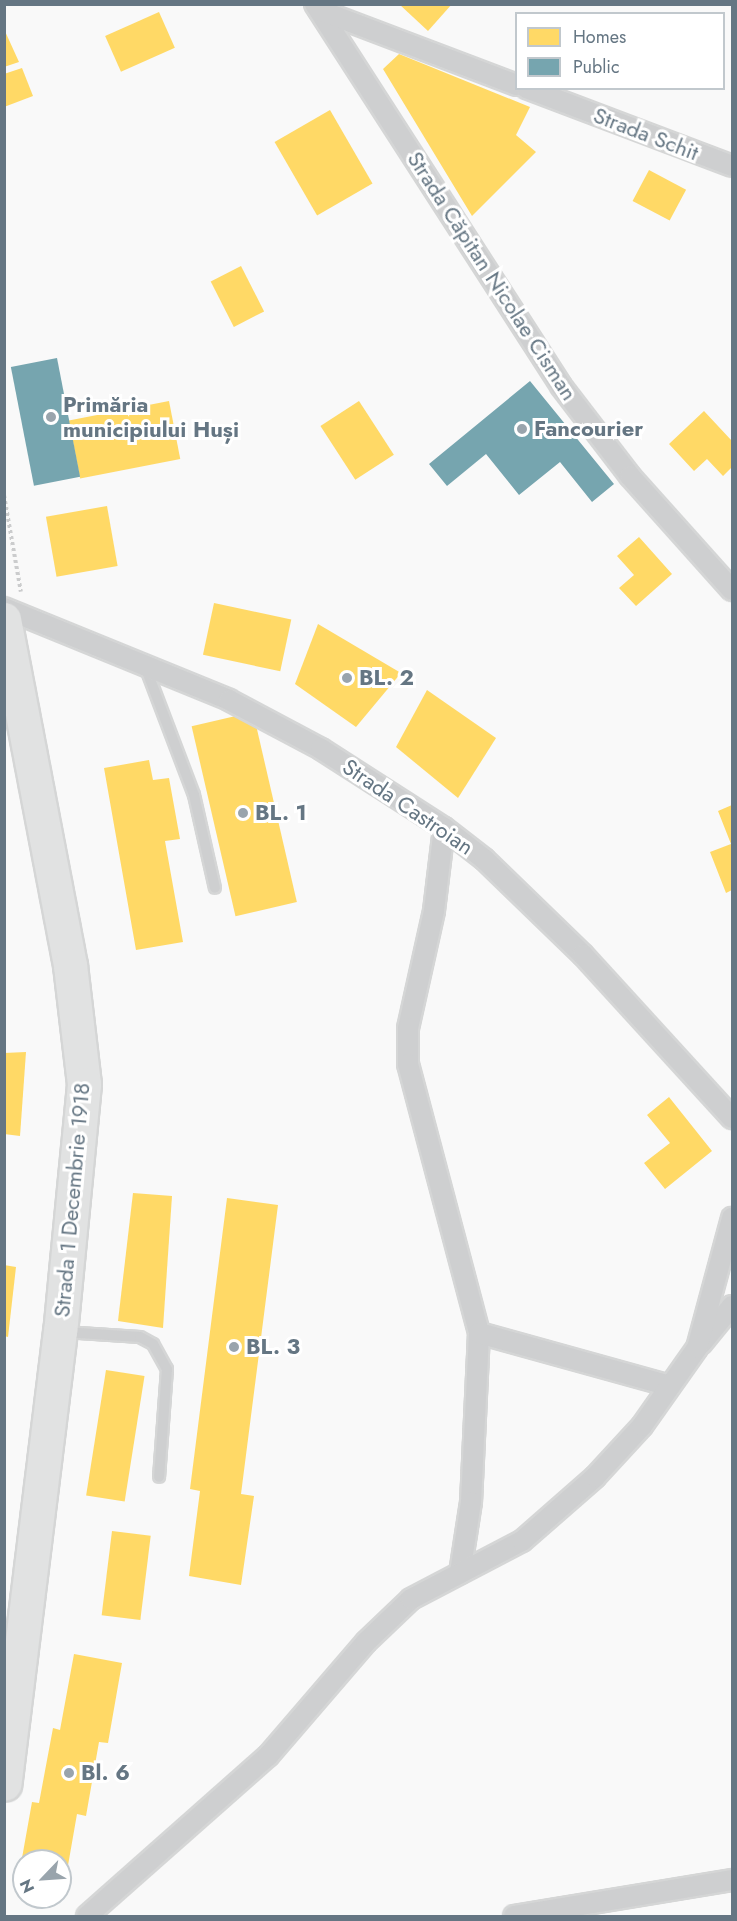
<!DOCTYPE html>
<meta charset="utf-8">
<style>
body{margin:0}
#map{position:relative;width:737px;height:1921px;overflow:hidden;background:#f9f9f9;font-family:Jost,sans-serif}
div>[style]{position:absolute}
.homes>*{inset:0;background:#ffd966;transform-origin:0 0}
.public>*{inset:0;background:#76a5af;transform-origin:0 0}
.path>*{height:4px;margin-top:-2px;transform-origin:0;background:repeating-linear-gradient(90deg,#cbcccd 0 3px,transparent 0 6px)}
.roads{filter:drop-shadow(2px 0 #d5d6d6) drop-shadow(-2px 0 #d5d6d6) drop-shadow(0 2px #d5d6d6) drop-shadow(0 -2px #d5d6d6)}
.service>*{height:10px;margin:-5px;padding:0 5px;transform-origin:5px;border-radius:5px;background:#cecfd0}
.minor>*{height:20px;margin:-10px;padding:0 10px;transform-origin:10px;border-radius:10px;background:#cecfd0}
.trunk>*{height:33px;margin:-16.5px;padding:0 16.5px;transform-origin:16.5px;border-radius:16.5px;background:#e1e2e2}
.dots>*{width:16px;height:16px;translate:-50% -50%;box-sizing:border-box;border:3px solid #fff;border-radius:50%}
span{translate:-50% -50%;white-space:nowrap;text-align:center;line-height:1.15;-webkit-text-stroke:6px #fff;paint-order:stroke}
.street-label{font-size:22px;color:#657683}
.poi-label{font-size:22px;color:#657683;font-weight:700}
.left{translate:0 -50%;text-align:left}
.frame{position:absolute;inset:0;border:6px solid #657683;pointer-events:none}
.legend{position:absolute;left:515px;top:12px;width:210px;height:78px;box-sizing:border-box;background:#fff;border:2px solid #c1c8cd;margin:0;padding:8px 10px;list-style:none;font-size:18px;color:#657683}
.legend li{display:flex;align-items:center;gap:12px;height:30px}
.legend b{width:30px;border:2px solid #c1c8cd}
.north{position:absolute;left:12px;top:1849px;width:60px;height:60px;box-sizing:border-box;background:#fff;border:2px solid #c1c8cd;border-radius:50%;rotate:245deg;font-size:16px;font-weight:700;line-height:24px;text-align:center;color:#657683}
.north::after{content:'';display:block;margin:auto;width:21px;height:27px;background:#99a4ac;clip-path:polygon(50% 0,100% 100%,50% 72%,0 100%)}
</style>
<div id="map">
<div class="homes">
<div style="clip-path:polygon(399px 4px,452px 4px,428px 31px)"></div>
<div style="left:159px;top:12px;width:39px;height:59px;rotate:66deg"></div>
<div style="clip-path:polygon(4px 29px,19px 62px,4px 67px)"></div>
<div style="clip-path:polygon(399px 54px,530px 107px,516px 135px,536px 152px,472px 216px,383px 69px)"></div>
<div style="clip-path:polygon(22px 68px,33px 96px,4px 107px,4px 74px)"></div>
<div style="left:330px;top:110px;width:85px;height:64px;rotate:60deg"></div>
<div style="left:649px;top:170px;width:42px;height:35px;rotate:28deg"></div>
<div style="left:241px;top:266px;width:51px;height:34px;rotate:63deg"></div>
<div style="left:169px;top:401px;width:59px;height:102px;rotate:79deg"></div>
<div style="left:359px;top:401px;width:64px;height:46px;rotate:57deg"></div>
<div style="clip-path:polygon(704px 411px,732px 441px,732px 467px,723px 476px,707px 459px,694px 471px,669px 444px)"></div>
<div style="left:107px;top:506px;width:61px;height:62px;rotate:80deg"></div>
<div style="clip-path:polygon(639px 537px,672px 574px,636px 606px,619px 588px,634px 575px,617px 556px)"></div>
<div style="left:214px;top:603px;width:79px;height:53px;rotate:12deg"></div>
<div style="clip-path:polygon(318px 624px,401px 673px,356px 727px,295px 684px)"></div>
<div style="clip-path:polygon(427px 690px,496px 738px,458px 798px,396px 747px)"></div>
<div style="left:253px;top:712px;width:195px;height:63px;rotate:77deg"></div>
<div style="clip-path:polygon(149px 760px,153px 780px,169px 778px,180px 839px,165px 841px,183px 942px,136px 950px,104px 768px)"></div>
<div style="clip-path:polygon(732px 805px,732px 890px,726px 893px,710px 852px,731px 844px,718px 811px)"></div>
<div style="clip-path:polygon(26px 1052px,20px 1136px,4px 1134px,4px 1053px)"></div>
<div style="clip-path:polygon(669px 1097px,712px 1151px,665px 1189px,644px 1163px,670px 1143px,647px 1115px)"></div>
<div style="clip-path:polygon(133px 1193px,172px 1196px,163px 1328px,118px 1321px)"></div>
<div style="clip-path:polygon(227px 1198px,278px 1205px,241px 1494px,254px 1496px,241px 1585px,189px 1576px,200px 1491px,190px 1489px)"></div>
<div style="clip-path:polygon(4px 1265px,16px 1267px,8px 1337px,4px 1336px)"></div>
<div style="left:106px;top:1370px;width:39px;height:127px;rotate:9deg"></div>
<div style="left:112px;top:1531px;width:39px;height:85px;rotate:7deg"></div>
<div style="clip-path:polygon(74px 1654px,122px 1663px,108px 1743px,99px 1742px,86px 1816px,77px 1814px,63px 1894px,60px 1861px,24px 1861px,24px 1887px,17px 1886px,32px 1802px,39px 1803px,53px 1728px,60px 1730px)"></div>
</div>
<div class="public">
<div style="left:57px;top:358px;width:121px;height:47px;rotate:79deg"></div>
<div style="clip-path:polygon(530px 381px,614px 484px,592px 502px,560px 462px,519px 495px,486px 454px,447px 486px,429px 464px)"></div>
</div>
<div class="path">
<div style="left:4px;top:495px;width:98px;rotate:80.1deg"></div>
</div>
<div class="roads">
<div class="service">
<div style="left:145px;top:666px;width:138px;rotate:69.2deg"></div>
<div style="left:194px;top:795px;width:95px;rotate:77.3deg"></div>
<div style="left:64px;top:1332px;width:76px;rotate:3.8deg"></div>
<div style="left:140px;top:1337px;width:15px;rotate:28deg"></div>
<div style="left:153px;top:1344px;width:29px;rotate:61deg"></div>
<div style="left:167px;top:1369px;width:108px;rotate:94.2deg"></div>
</div>
<div class="minor">
<div style="left:315px;top:4px;width:454px;rotate:57.2deg"></div>
<div style="left:561px;top:386px;width:113px;rotate:52.5deg"></div>
<div style="left:630px;top:476px;width:153px;rotate:48.2deg"></div>
<div style="left:319px;top:10px;width:211px;rotate:20.8deg"></div>
<div style="left:526px;top:88px;width:220px;rotate:20.7deg"></div>
<div style="left:4px;top:608px;width:243px;rotate:22.2deg"></div>
<div style="left:229px;top:700px;width:104px;rotate:28deg"></div>
<div style="left:321px;top:749px;width:146px;rotate:32.7deg"></div>
<div style="left:444px;top:828px;width:51px;rotate:37.8deg"></div>
<div style="left:484px;top:859px;width:138px;rotate:44.1deg"></div>
<div style="left:583px;top:955px;width:221px;rotate:47.6deg"></div>
<div style="left:444px;top:828px;width:84px;rotate:96.9deg"></div>
<div style="left:434px;top:911px;width:120px;rotate:102.5deg"></div>
<div style="left:408px;top:1028px;width:36px;rotate:90deg"></div>
<div style="left:408px;top:1064px;width:278px;rotate:75.2deg"></div>
<div style="left:479px;top:1333px;width:169px;rotate:92.7deg"></div>
<div style="left:471px;top:1502px;width:72px;rotate:98.8deg"></div>
<div style="left:479px;top:1333px;width:198px;rotate:15.5deg"></div>
<div style="left:701px;top:1344px;width:49px;rotate:-50.8deg"></div>
<div style="left:87px;top:1916px;width:242px;rotate:-41.5deg"></div>
<div style="left:268px;top:1756px;width:150px;rotate:-49.3deg"></div>
<div style="left:366px;top:1642px;width:62px;rotate:-43.7deg"></div>
<div style="left:411px;top:1599px;width:125px;rotate:-27.6deg"></div>
<div style="left:522px;top:1541px;width:97px;rotate:-41.2deg"></div>
<div style="left:595px;top:1477px;width:69px;rotate:-47.3deg"></div>
<div style="left:642px;top:1426px;width:95px;rotate:-54.8deg"></div>
<div style="left:697px;top:1348px;width:135px;rotate:-74.9deg"></div>
<div style="left:514px;top:1916px;width:221px;rotate:-9.4deg"></div>
</div>
<div class="trunk">
<div style="left:4px;top:619px;width:352px;rotate:79.2deg"></div>
<div style="left:70px;top:965px;width:120px;rotate:83.3deg"></div>
<div style="left:84px;top:1084px;width:248px;rotate:95.5deg"></div>
<div style="left:60px;top:1331px;width:456px;rotate:97deg"></div>
</div>
</div>
<div class="dots">
<div style="left:51px;top:417px;background:#99a4ac"></div>
<div style="left:522px;top:429px;background:#99a4ac"></div>
<div style="left:347px;top:678px;background:#99a4ac"></div>
<div style="left:243px;top:813px;background:#99a4ac"></div>
<div style="left:234px;top:1347px;background:#99a4ac"></div>
<div style="left:69px;top:1773px;background:#99a4ac"></div>
</div>
<div class="street-label">
<span style="left:646px;top:134px;rotate:21deg">Strada Schit</span>
<span style="left:492px;top:276px;rotate:57deg">Strada Căpitan Nicolae Cisman</span>
<span style="left:408px;top:807px;rotate:34deg">Strada Castroian</span>
<span style="left:72px;top:1200px;rotate:-85deg">Strada 1 Decembrie 1918</span>
</div>
<div class="poi-label">
<span class="left" style="left:63px;top:417px">Primăria<br>municipiului Huși</span>
<span class="left" style="left:534px;top:429px">Fancourier</span>
<span class="left" style="left:359px;top:678px">BL. 2</span>
<span class="left" style="left:255px;top:813px">BL. 1</span>
<span class="left" style="left:246px;top:1347px">BL. 3</span>
<span class="left" style="left:81px;top:1773px">Bl. 6</span>
</div>
<div class="frame"></div>
<ul class="legend">
<li><b style="height:16px;background:#ffd966"></b>Homes</li>
<li><b style="height:16px;background:#76a5af"></b>Public</li>
</ul>
<div class="north">N</div>
</div>
